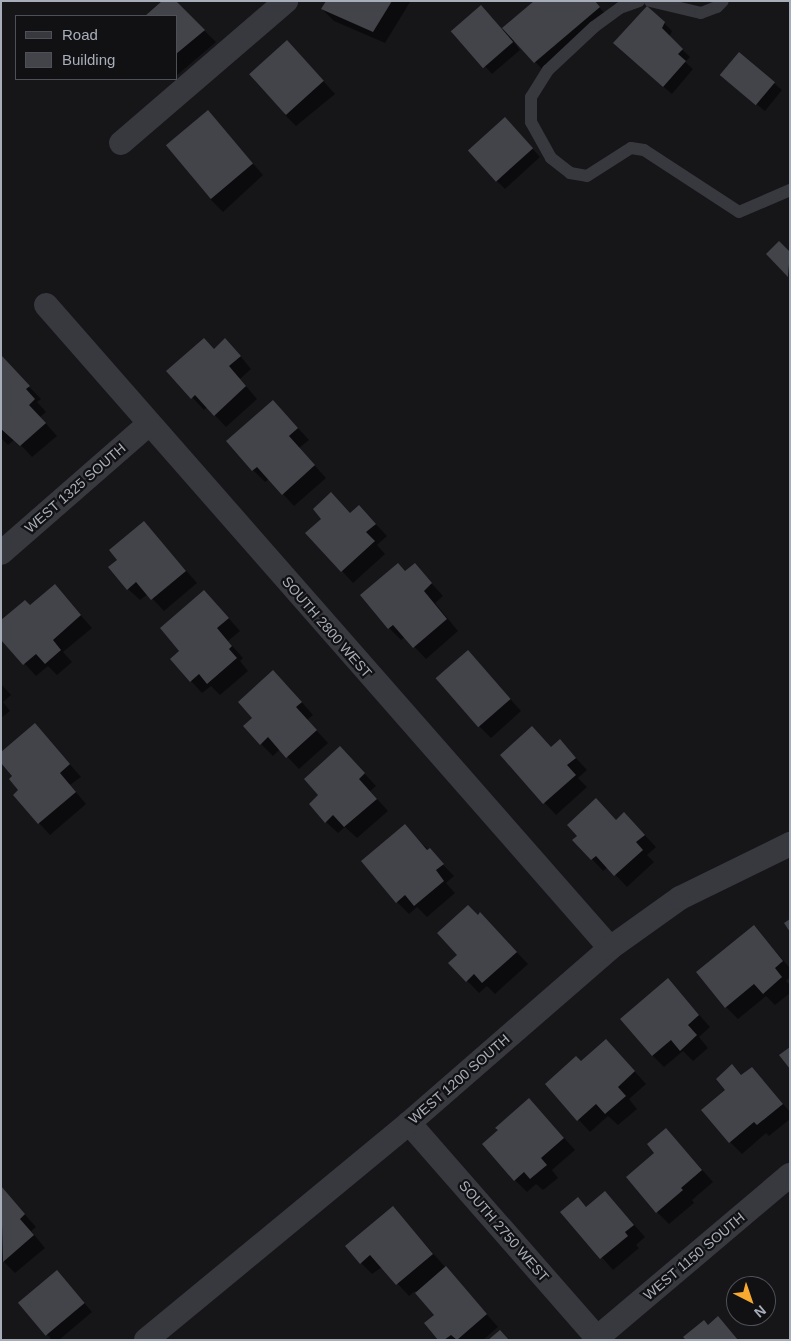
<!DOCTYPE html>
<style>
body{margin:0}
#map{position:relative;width:791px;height:1341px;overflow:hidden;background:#161619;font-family:Arial,sans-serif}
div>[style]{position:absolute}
.shadow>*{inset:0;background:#0007}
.building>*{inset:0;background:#424449;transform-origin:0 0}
.lane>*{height:12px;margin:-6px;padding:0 6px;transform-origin:6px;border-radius:6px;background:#37393e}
.street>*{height:24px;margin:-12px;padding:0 12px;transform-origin:12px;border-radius:12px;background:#37393e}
span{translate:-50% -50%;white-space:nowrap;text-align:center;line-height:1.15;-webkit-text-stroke:4.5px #111114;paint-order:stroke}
.street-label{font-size:14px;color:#a8aeb9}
.frame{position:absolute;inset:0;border:2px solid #a8aeb9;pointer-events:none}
.legend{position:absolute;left:15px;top:15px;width:162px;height:65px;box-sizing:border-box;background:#111114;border:1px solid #4d5056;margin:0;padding:6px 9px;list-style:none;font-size:15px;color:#a8aeb9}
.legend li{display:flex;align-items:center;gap:10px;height:25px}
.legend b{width:25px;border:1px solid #4d5056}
.north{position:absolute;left:726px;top:1276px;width:50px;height:50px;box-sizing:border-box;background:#111114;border:1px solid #4d5056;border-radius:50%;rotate:139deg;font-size:14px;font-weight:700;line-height:20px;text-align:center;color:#a8aeb9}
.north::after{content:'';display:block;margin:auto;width:18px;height:22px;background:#f7a930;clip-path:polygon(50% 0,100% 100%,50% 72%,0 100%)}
</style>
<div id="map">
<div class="shadow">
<div style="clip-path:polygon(164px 1px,174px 1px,216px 42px,176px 76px,176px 16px,147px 16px)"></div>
<div style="clip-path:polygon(327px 1px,410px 1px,410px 2px,385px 43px,334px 21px,322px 9px)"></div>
<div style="clip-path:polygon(536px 1px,594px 1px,607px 16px,543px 70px,515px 41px,514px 42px,520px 50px,492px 74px,453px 31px,502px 30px)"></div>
<div style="clip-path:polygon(664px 23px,672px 31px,669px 37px,690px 57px,685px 62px,693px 69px,672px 94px,622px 51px)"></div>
<div style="clip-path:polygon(287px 41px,335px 94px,296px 126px,284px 114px)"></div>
<div style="clip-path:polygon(739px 54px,782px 90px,765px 111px,729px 82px)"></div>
<div style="clip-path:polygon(208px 112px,263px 175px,223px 212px,211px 200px)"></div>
<div style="clip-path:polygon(513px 126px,540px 157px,505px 189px,497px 181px)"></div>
<div style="clip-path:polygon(790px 253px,790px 277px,767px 254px)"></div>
<div style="clip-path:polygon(214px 350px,237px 352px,251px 369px,240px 379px,257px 399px,226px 427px,207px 407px,204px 410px,168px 371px)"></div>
<div style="clip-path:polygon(1px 358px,41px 399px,37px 402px,46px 412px,40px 417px,57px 436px,32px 457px,15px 439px,8px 445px,1px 438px)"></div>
<div style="clip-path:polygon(284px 413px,309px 440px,299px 448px,326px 478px,294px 506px,269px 479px,265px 482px,253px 470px)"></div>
<div style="clip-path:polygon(351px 514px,371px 519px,387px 536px,377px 545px,385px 554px,353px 583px,342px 571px)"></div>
<div style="clip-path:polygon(144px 523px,197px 583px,164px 611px,148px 594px,140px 600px,128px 589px,119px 560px)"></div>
<div style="clip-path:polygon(415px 565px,443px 596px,435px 603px,458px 631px,426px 659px,405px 637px,401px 640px,389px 628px,361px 595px,406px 573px)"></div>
<div style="clip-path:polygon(55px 586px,92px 628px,63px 652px,72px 662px,57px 675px,48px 666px,36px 676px,1px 638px,31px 607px)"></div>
<div style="clip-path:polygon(215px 603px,240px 631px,228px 641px,243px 658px,240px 661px,248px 671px,220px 695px,211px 686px,202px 693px,191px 681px,181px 651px)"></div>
<div style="clip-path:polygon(479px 664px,521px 711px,491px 738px,479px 726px)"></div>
<div style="clip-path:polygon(285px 683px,313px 715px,307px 720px,328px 743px,299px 769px,280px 749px,273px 756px,261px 744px,254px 718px)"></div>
<div style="clip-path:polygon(1px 684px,11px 695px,3px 702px,10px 711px,1px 718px)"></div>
<div style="clip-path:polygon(35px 725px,81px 777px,70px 785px,86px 804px,50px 835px,39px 823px,14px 776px)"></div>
<div style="clip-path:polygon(532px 728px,551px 748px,560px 741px,587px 770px,578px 778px,587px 787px,556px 815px,501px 756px)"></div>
<div style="clip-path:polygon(352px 760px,376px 786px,370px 791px,388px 811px,357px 838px,345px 827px,338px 833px,326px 822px)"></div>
<div style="clip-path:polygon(617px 821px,636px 826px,656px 847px,647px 855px,654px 862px,627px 887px,608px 867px,603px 871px,592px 859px)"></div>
<div style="clip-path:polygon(405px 826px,454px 876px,446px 883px,455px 893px,427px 917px,417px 907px,409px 914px,397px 902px)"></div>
<div style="clip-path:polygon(478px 916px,492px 926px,528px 964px,495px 994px,487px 986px,479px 993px,450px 963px,459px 955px)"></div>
<div style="clip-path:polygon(754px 927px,790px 968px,790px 977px,786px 981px,790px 985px,790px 993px,775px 1005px,766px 996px,738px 1019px,726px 1007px)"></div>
<div style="clip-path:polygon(668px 980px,710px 1027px,699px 1037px,708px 1048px,693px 1061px,683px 1051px,664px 1067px,652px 1055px)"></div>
<div style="clip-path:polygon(618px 1053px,646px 1084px,629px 1099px,637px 1109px,618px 1125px,608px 1116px,590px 1132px,546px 1084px,582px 1063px)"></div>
<div style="clip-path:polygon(732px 1066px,742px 1076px,752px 1068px,790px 1112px,790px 1119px,769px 1136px,766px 1133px,742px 1154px,730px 1142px)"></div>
<div style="clip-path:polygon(541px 1112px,575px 1150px,552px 1170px,558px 1178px,543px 1190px,536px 1184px,527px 1192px,515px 1180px)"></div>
<div style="clip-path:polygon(666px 1129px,713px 1182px,692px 1200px,694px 1203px,669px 1224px,657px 1212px,656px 1153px)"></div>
<div style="clip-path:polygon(1px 1188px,36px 1227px,31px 1231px,45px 1248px,15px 1273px,1px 1259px)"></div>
<div style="clip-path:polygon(605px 1192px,645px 1237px,636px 1245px,639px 1248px,613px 1270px,562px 1212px,578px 1199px,587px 1208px)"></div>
<div style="clip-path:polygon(393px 1208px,498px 1327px,483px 1340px,440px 1340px,435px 1315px,415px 1291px,409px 1296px,382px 1267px,372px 1274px,361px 1263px)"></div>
<div style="clip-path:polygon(57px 1271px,92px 1312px,59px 1340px,52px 1340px,20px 1303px)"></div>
</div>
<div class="building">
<div style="clip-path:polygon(162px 1px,176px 1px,205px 30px,176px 54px,176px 16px,145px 16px)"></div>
<div style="clip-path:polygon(326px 1px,392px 1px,373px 32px,321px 9px)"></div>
<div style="clip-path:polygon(534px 1px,595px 1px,600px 7px,534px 63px,502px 28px)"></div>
<div style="left:481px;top:5px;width:49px;height:40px;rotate:49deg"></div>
<div style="clip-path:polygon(647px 6px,665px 22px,662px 28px,683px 49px,678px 54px,686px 61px,663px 87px,613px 43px)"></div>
<div style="left:287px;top:40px;width:55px;height:51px;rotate:48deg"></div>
<div style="left:739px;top:52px;width:47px;height:30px;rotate:40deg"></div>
<div style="left:208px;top:110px;width:70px;height:55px;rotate:50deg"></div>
<div style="left:505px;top:117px;width:42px;height:50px;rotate:48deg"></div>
<div style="clip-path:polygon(779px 241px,790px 252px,788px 277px,766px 254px)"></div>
<div style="clip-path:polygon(204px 338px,214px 349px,225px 338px,241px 356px,229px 366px,246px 386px,214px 416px,195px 395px,191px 399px,166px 371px)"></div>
<div style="clip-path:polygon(2px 356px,30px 386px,26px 389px,35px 399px,29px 405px,46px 423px,20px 446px,1px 429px)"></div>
<div style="clip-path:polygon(273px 400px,298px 428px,289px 436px,315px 465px,282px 495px,257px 467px,252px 471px,226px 441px)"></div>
<div style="clip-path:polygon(331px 492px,350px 513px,359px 505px,376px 524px,366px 532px,375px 541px,341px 572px,305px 533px,321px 519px,313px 509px)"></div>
<div style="clip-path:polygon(144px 521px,186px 571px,151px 600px,136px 582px,127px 590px,108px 567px,117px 560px,109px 550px)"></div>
<div style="clip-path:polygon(398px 563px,405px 571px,415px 563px,432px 583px,424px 591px,447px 619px,413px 648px,393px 625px,388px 629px,360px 595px)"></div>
<div style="clip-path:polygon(55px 584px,81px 615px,53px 640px,61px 650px,45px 664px,36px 654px,23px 665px,1px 640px,1px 620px,25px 600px,30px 605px)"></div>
<div style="clip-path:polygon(204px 590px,229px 618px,217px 628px,232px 646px,229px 649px,237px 658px,207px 684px,199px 674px,190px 682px,170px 659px,179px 651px,160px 628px)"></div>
<div style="left:468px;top:650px;width:65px;height:43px;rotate:49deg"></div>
<div style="clip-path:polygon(273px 670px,302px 702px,296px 707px,317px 730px,286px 758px,268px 737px,260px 745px,243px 726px,252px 718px,238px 702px)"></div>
<div style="clip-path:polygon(35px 723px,70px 764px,60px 773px,76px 792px,38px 824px,13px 795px,18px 790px,9px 779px,12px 776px,1px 763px,1px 752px)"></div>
<div style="clip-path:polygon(532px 726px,551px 747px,560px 739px,576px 758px,567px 765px,576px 775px,543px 804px,500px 755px)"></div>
<div style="clip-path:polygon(340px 746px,365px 773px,359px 779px,377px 799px,344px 827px,333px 815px,325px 823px,309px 804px,318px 795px,304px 779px)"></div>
<div style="clip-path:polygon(596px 798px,616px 820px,624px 812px,645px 835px,636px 842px,643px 850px,614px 876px,596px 856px,591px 860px,572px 840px,577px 836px,567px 825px)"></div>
<div style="clip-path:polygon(405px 824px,427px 850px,430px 848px,444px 864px,436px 870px,444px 881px,414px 906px,405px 895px,396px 903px,361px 861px)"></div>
<div style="clip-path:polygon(468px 905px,478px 915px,480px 912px,517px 952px,482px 983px,474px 974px,466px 982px,448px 963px,457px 955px,437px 933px)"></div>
<div style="clip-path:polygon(790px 919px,790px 932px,784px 923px)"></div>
<div style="clip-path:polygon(754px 925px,783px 961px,775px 968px,782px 977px,763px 994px,754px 984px,725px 1008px,696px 972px)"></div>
<div style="clip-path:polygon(668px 978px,699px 1015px,688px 1025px,697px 1035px,680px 1051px,671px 1040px,652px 1056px,620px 1019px)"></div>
<div style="clip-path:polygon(606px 1039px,635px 1071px,618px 1087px,626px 1096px,605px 1114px,596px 1104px,577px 1121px,545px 1084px,576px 1056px,581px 1061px)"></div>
<div style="clip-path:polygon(790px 1047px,790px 1069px,779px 1055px)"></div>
<div style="clip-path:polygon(732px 1064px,741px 1075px,752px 1067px,783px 1104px,757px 1125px,754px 1122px,729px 1143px,701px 1110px,725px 1090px,716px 1079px)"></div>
<div style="clip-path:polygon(529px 1098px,564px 1138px,541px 1158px,547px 1165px,530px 1179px,524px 1172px,514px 1181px,482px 1144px,498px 1130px,495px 1128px)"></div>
<div style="clip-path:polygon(666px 1128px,702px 1170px,681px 1188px,683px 1190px,656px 1213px,626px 1177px,654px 1153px,647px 1144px)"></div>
<div style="clip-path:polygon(1px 1186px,25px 1214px,20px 1219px,34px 1235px,3px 1262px)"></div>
<div style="clip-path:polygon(605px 1191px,634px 1225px,625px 1232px,628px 1236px,600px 1259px,560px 1212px,578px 1197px,586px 1207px)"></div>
<div style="clip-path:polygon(393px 1206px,433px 1254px,396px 1285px,370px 1255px,360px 1264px,345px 1246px)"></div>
<div style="clip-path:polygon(446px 1266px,487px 1314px,457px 1340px,451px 1335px,444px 1340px,438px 1340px,424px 1323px,434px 1315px,415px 1293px)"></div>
<div style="left:57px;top:1270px;width:43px;height:51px;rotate:50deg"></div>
<div style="clip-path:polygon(718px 1316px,738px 1340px,686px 1340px,683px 1337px,704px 1320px,708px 1325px)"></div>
<div style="clip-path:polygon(500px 1330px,509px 1340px,488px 1340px)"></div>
</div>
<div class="lane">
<div style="left:639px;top:1px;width:20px;rotate:160deg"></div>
<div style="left:620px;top:8px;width:32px;rotate:144deg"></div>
<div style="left:594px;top:27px;width:63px;rotate:136.9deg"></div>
<div style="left:548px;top:70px;width:32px;rotate:122deg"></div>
<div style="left:531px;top:97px;width:25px;rotate:90deg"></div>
<div style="left:531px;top:122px;width:41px;rotate:60.9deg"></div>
<div style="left:551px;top:158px;width:24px;rotate:38deg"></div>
<div style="left:570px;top:173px;width:17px;rotate:10deg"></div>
<div style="left:587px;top:176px;width:52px;rotate:-32.5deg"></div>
<div style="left:631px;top:148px;width:13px;rotate:9deg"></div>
<div style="left:644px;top:150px;width:113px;rotate:33.1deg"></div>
<div style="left:739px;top:212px;width:56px;rotate:-23.3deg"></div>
<div style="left:650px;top:1px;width:52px;rotate:13.2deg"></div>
<div style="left:701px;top:13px;width:17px;rotate:-21deg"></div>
<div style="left:717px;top:7px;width:8px;rotate:-45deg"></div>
</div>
<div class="street">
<div style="left:121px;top:143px;width:218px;rotate:-40.7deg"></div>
<div style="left:46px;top:305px;width:855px;rotate:48.74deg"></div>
<div style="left:1px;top:553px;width:196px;rotate:-41.1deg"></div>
<div style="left:409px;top:1123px;width:288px;rotate:48.8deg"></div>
<div style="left:597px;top:1338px;width:253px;rotate:-40.2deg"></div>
<div style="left:146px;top:1340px;width:341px;rotate:-39.5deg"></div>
<div style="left:409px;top:1123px;width:267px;rotate:-41deg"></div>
<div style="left:610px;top:948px;width:86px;rotate:-35.5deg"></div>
<div style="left:680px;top:898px;width:123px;rotate:-26.1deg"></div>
</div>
<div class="street-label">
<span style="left:75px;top:488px;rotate:-41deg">WEST 1325 SOUTH</span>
<span style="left:327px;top:627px;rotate:49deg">SOUTH 2800 WEST</span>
<span style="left:459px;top:1079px;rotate:-41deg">WEST 1200 SOUTH</span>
<span style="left:504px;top:1231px;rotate:49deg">SOUTH 2750 WEST</span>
<span style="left:694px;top:1256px;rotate:-40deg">WEST 1150 SOUTH</span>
</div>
<div class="frame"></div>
<ul class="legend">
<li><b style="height:6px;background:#37393e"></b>Road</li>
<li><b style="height:14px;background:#424449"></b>Building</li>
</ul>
<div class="north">N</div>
</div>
